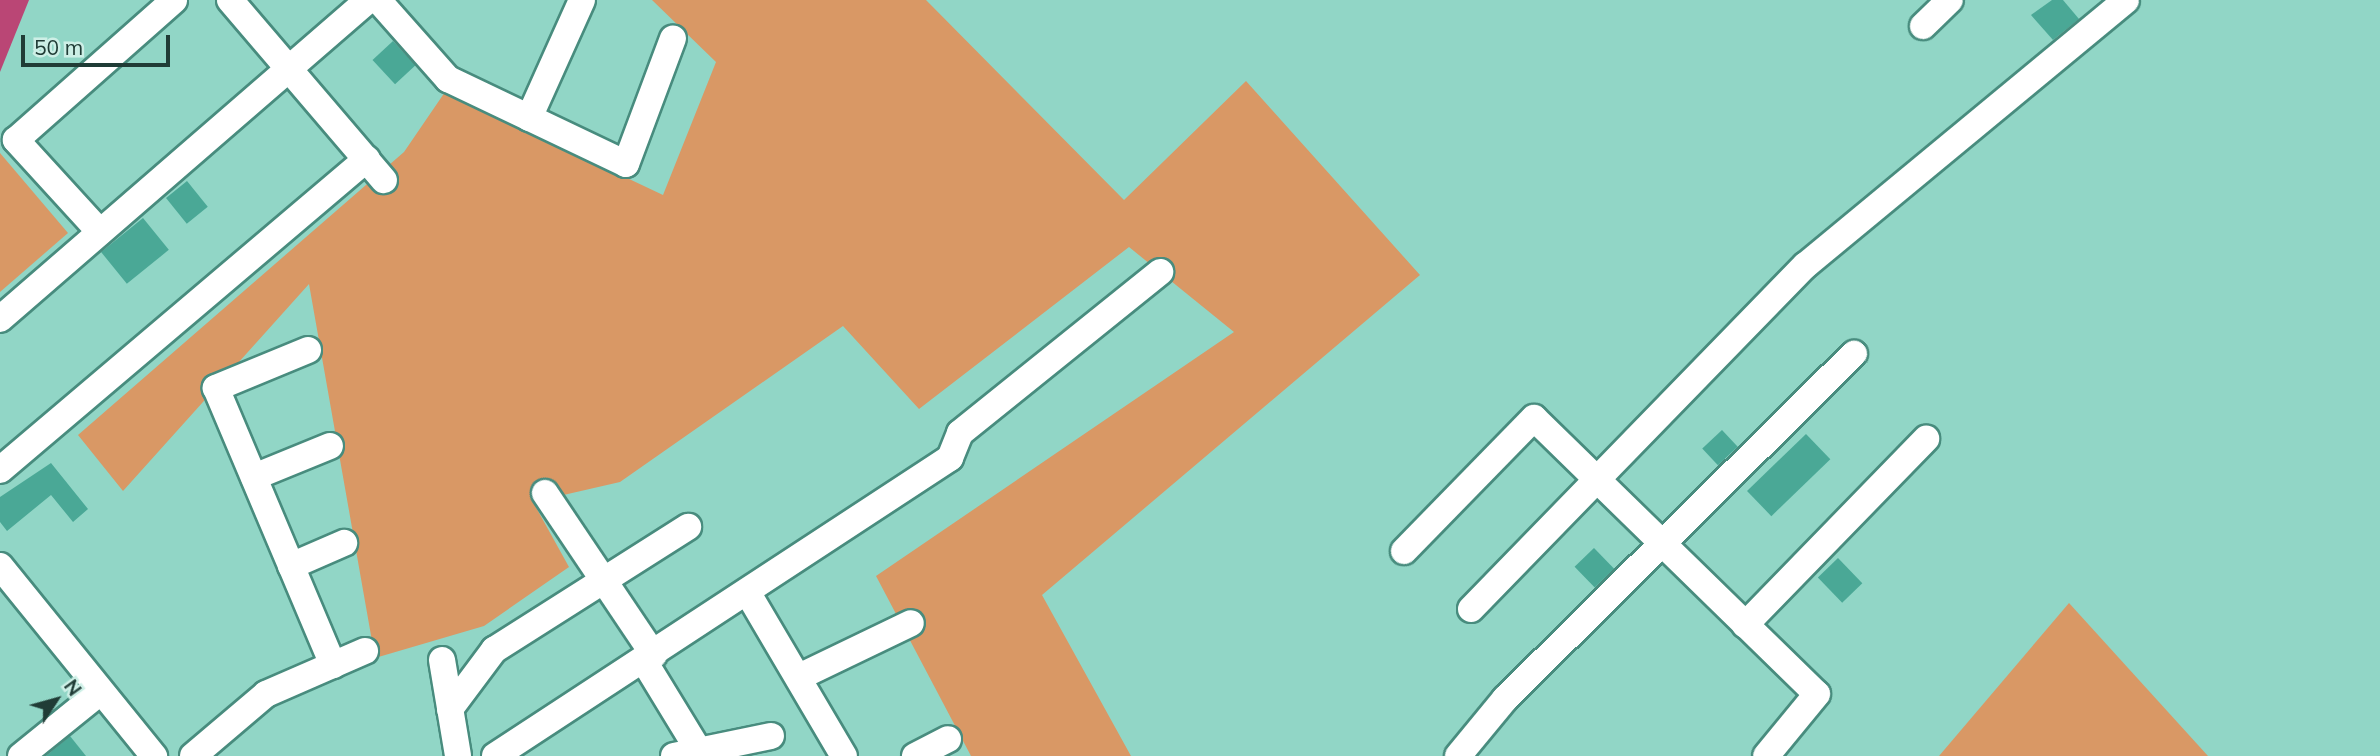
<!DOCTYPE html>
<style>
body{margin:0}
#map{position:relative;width:2380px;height:756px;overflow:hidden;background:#91d6c6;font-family:Mulish,sans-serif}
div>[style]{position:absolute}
.green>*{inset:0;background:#d99865}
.water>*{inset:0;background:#ba4675}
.building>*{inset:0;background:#4aa896;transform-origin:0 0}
.roads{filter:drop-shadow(2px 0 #488c7e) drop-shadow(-2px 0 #488c7e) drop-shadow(0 2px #488c7e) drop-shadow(0 -2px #488c7e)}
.minor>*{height:26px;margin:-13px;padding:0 13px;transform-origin:13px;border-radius:13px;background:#fff}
span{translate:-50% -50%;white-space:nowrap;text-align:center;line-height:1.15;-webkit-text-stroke:5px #cdefe6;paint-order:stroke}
.north{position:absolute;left:21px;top:665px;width:70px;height:70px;-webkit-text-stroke:5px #cdefe6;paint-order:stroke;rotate:54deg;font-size:19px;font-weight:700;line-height:28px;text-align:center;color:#203c36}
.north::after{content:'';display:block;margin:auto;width:24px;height:32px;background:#203c36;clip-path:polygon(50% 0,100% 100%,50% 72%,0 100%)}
.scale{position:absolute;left:21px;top:35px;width:149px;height:32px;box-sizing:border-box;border:4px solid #203c36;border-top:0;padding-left:9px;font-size:21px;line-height:24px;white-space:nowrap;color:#203c36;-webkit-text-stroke:5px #cdefe6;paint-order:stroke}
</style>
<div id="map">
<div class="green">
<div style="clip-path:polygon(652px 0,926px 0,1124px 200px,1246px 81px,1420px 275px,1042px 595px,1131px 756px,971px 756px,876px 576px,1234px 332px,1129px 247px,919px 409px,843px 326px,620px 482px,533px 502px,569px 567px,484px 626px,375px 658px,309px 284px,123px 491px,78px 435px,404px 152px,445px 92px,663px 195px,716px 62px)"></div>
<div style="clip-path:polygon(0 153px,68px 233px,0 292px)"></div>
<div style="clip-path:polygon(2069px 603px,2208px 756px,1939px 756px)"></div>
</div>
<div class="water">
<div style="clip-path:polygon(0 0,29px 0,0 72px)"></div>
</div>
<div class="building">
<div style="clip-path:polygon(2052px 0,2063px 0,2079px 19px,2053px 40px,2031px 15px)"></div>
<div style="left:393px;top:41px;width:33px;height:28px;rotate:47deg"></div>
<div style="left:187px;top:181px;width:33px;height:27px;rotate:51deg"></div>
<div style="left:143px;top:218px;width:41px;height:54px;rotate:51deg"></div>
<div style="left:1722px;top:430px;width:23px;height:27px;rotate:47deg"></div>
<div style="left:1806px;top:434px;width:35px;height:82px;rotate:46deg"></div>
<div style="clip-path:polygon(51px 463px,88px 509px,73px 522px,51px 495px,7px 531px,0 522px,0 497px)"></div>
<div style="left:1594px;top:548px;width:29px;height:27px;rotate:46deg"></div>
<div style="left:1838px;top:558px;width:35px;height:28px;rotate:46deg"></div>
<div style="clip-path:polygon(70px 736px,86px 756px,46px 756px)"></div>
</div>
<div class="roads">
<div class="minor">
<div style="left:230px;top:0;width:237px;rotate:49.5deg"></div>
<div style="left:378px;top:0;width:106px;rotate:48.5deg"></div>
<div style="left:448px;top:79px;width:197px;rotate:25.5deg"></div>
<div style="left:626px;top:164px;width:134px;rotate:-69.5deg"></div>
<div style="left:1923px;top:26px;width:37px;rotate:-44deg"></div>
<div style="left:529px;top:118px;width:129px;rotate:-65.8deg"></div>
<div style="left:100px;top:232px;width:125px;rotate:-132.4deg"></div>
<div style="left:16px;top:140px;width:211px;rotate:-41.5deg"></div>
<div style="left:0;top:319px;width:487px;rotate:-40.9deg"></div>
<div style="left:308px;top:350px;width:100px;rotate:157.6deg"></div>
<div style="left:216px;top:388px;width:301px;rotate:67.1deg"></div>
<div style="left:0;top:470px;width:481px;rotate:-40.3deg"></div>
<div style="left:254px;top:477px;width:82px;rotate:-22.2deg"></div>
<div style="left:545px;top:493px;width:195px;rotate:56.1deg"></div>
<div style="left:1404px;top:551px;width:186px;rotate:-45.7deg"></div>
<div style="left:1534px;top:418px;width:395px;rotate:44.3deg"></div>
<div style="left:1817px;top:694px;width:80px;rotate:129.4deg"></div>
<div style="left:0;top:566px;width:245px;rotate:51deg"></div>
<div style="left:291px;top:566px;width:58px;rotate:-23.5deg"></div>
<div style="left:749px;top:595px;width:187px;rotate:59.5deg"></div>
<div style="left:1471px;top:609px;width:480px;rotate:-45.8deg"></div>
<div style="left:1806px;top:265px;width:415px;rotate:-39.6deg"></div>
<div style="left:1745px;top:625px;width:260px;rotate:-45.8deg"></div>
<div style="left:442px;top:660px;width:97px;rotate:80.5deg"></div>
<div style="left:644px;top:661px;width:105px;rotate:58.6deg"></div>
<div style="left:799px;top:677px;width:124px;rotate:-25.7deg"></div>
<div style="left:450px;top:709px;width:74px;rotate:-53.3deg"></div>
<div style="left:494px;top:650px;width:230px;rotate:-32.4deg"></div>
<div style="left:21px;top:756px;width:102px;rotate:-39deg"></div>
<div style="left:193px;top:756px;width:96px;rotate:-40.3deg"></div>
<div style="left:266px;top:694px;width:108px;rotate:-23.5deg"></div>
<div style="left:495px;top:756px;width:544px;rotate:-33.22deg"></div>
<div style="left:950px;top:458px;width:27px;rotate:-68deg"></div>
<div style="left:960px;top:433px;width:257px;rotate:-38.8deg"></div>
<div style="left:674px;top:756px;width:99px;rotate:-11.7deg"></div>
<div style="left:915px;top:756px;width:37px;rotate:-27deg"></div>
<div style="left:1458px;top:756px;width:74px;rotate:-50.5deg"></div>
<div style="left:1505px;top:699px;width:491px;rotate:-44.7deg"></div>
</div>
</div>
<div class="north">N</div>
<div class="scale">50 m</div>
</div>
